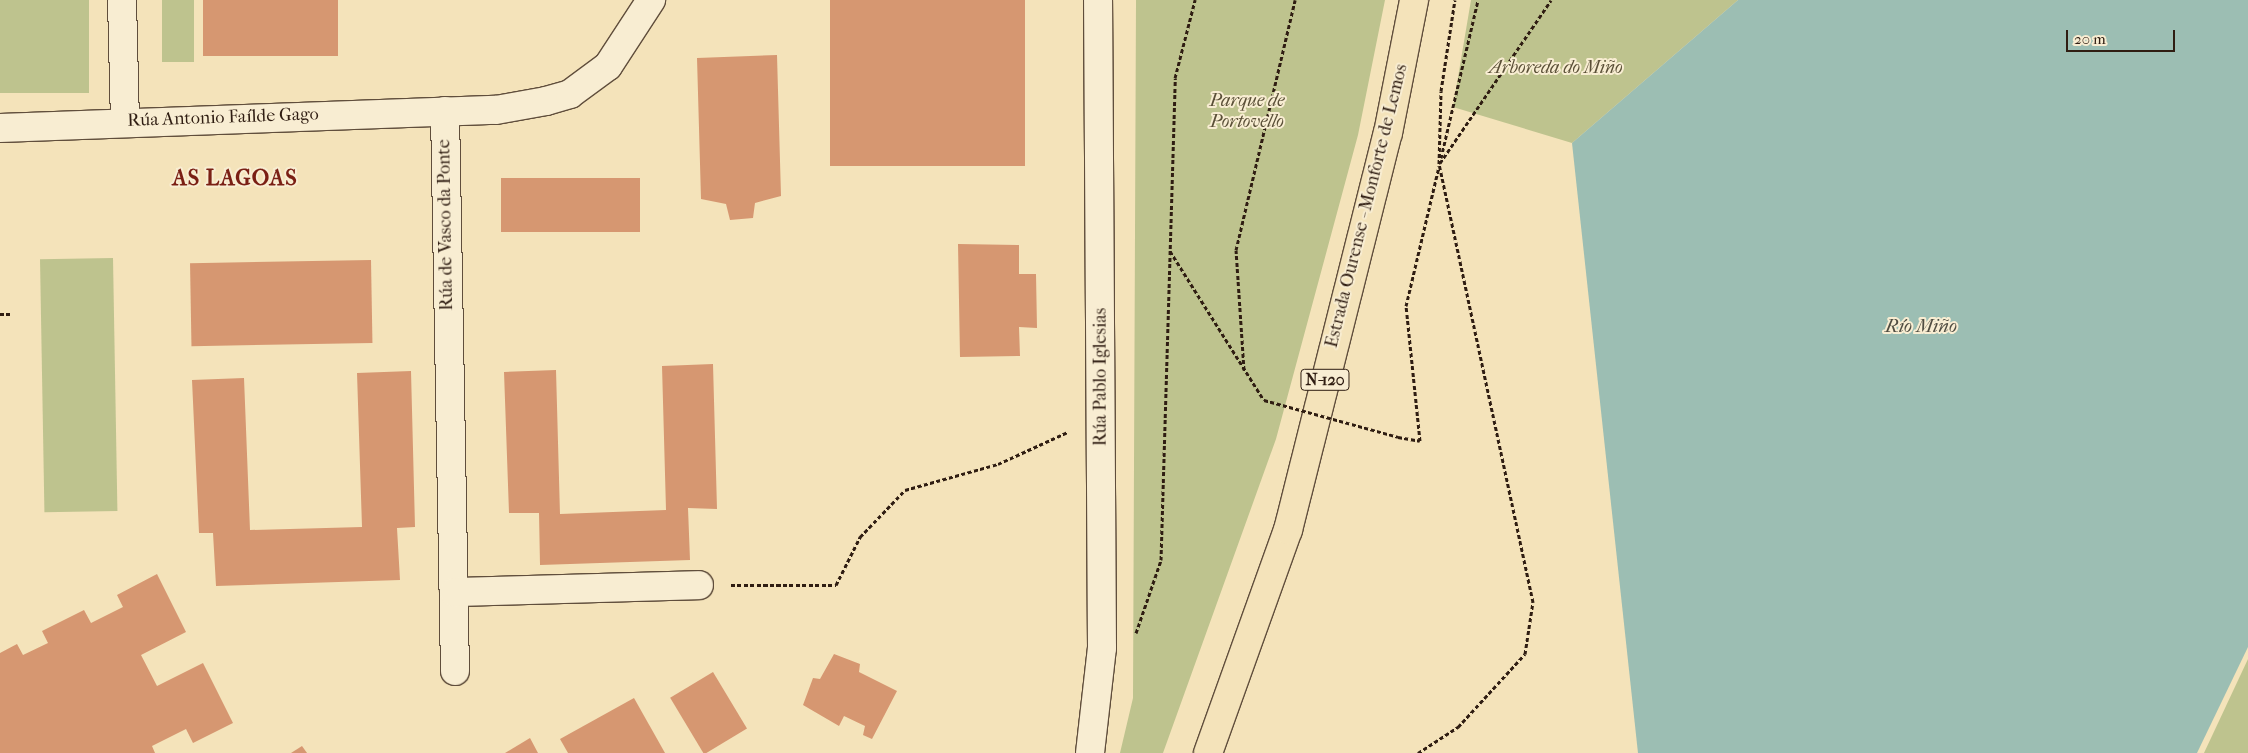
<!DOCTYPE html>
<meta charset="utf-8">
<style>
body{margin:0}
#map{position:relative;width:2248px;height:753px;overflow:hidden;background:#f4e3ba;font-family:"IM FELL French Canon",serif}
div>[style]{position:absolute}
.green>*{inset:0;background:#bec38e;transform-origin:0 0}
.water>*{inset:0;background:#9cbeb3}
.building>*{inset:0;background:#d69771;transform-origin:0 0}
.path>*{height:3px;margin-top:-1.5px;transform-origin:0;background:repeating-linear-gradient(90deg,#2f1d12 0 4px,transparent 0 6.5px)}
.roads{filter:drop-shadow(1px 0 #604e3c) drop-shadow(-1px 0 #604e3c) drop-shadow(0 1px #604e3c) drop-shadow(0 -1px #604e3c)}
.minor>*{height:28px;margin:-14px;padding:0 14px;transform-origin:14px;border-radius:14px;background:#f8edd2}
.trunk>*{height:28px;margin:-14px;padding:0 14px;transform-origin:14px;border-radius:14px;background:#f4e3ba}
.path-bridge>*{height:3px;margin-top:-1.5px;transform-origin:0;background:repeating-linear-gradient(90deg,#2f1d12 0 4px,transparent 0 6.5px)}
span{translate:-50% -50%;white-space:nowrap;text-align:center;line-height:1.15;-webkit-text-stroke:4px #f8edd2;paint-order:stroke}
.shield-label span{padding:1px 4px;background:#f8edd2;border:1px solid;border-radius:4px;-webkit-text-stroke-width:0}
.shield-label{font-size:16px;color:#2f1d12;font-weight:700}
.park-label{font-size:18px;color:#5a4f37;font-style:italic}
.street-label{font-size:18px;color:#2f1d12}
.water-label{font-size:19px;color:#504d42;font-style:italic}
.district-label{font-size:22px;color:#7a1f14;font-weight:700;letter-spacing:1px}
.scale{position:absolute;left:2066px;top:30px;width:109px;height:22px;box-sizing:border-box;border:2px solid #2f1d12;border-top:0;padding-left:6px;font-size:15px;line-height:18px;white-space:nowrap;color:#2f1d12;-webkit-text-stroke:4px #f8edd2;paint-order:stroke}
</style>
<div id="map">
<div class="green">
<div style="left:0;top:0;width:89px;height:93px"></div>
<div style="left:162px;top:0;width:32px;height:62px"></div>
<div style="clip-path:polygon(1136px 0,1385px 0,1358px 135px,1276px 439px,1163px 753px,1120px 753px,1133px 698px)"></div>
<div style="clip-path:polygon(1471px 0,1738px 0,1572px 143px,1453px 107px)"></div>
<div style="left:113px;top:258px;width:253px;height:73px;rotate:89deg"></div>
<div style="clip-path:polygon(2248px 659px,2248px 753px,2204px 753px)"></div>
</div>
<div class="water">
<div style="clip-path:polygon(1738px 0,2248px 0,2248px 647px,2197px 753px,1638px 753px,1572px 143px)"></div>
</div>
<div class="building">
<div style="left:203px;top:0;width:135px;height:56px"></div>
<div style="left:830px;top:0;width:195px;height:166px"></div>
<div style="clip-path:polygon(777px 55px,781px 196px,755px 203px,753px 218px,730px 220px,726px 204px,701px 199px,697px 58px)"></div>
<div style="left:640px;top:178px;width:54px;height:139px;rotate:90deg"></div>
<div style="clip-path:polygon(958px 244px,1019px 245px,1019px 274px,1036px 274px,1037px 328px,1019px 327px,1020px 356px,960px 357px)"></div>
<div style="left:371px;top:260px;width:83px;height:181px;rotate:89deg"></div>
<div style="clip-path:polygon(713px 364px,717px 509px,688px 508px,690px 560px,540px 565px,539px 513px,509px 513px,504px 372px,556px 370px,560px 514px,666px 510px,662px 366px)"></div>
<div style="clip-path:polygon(411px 371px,415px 527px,397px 528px,400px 580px,216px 586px,213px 533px,199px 533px,192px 380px,244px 378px,250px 530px,362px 527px,357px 373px)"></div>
<div style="clip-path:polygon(157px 574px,186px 632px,141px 655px,157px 686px,203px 663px,233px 723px,193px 743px,186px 729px,152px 746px,155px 753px,0 753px,0 653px,17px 644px,23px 655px,48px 643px,42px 631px,84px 610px,91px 623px,123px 607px,117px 595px)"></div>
<div style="clip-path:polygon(834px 654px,860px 664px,859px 672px,897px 691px,872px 739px,863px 735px,865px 726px,844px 716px,839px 726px,803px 705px,813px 678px,820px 679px)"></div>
<div style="left:713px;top:672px;width:66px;height:50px;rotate:59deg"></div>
<div style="clip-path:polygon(634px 698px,665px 753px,568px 753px,560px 739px)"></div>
<div style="clip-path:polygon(530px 738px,538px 753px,505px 753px)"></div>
<div style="clip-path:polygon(302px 746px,307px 753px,291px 753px)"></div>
</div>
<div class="path">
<div style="left:1441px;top:158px;width:162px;rotate:-76.8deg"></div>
<div style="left:1440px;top:163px;width:197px;rotate:-55.7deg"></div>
<div style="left:1170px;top:251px;width:176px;rotate:57.8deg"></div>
<div style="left:0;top:314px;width:12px"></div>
<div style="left:1244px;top:370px;width:120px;rotate:-93.8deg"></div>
<div style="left:1236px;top:250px;width:257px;rotate:-76.7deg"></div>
<div style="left:1398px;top:437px;width:22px;rotate:10deg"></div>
<div style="left:1420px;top:441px;width:136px;rotate:-95.9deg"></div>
<div style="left:1406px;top:306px;width:144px;rotate:-76.7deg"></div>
<div style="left:731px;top:585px;width:105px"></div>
<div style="left:836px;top:585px;width:54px;rotate:-63.4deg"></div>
<div style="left:860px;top:537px;width:65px;rotate:-46.2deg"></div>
<div style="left:905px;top:490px;width:97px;rotate:-15.6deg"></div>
<div style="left:998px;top:464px;width:77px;rotate:-24.6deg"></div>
<div style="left:1136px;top:633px;width:77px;rotate:-71.1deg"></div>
<div style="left:1161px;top:560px;width:482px;rotate:-88.3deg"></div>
<div style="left:1175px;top:78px;width:81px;rotate:-75.6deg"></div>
<div style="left:1418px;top:753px;width:48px;rotate:-33deg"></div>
<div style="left:1458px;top:727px;width:99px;rotate:-47.5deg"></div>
<div style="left:1525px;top:654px;width:53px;rotate:-81.3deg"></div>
<div style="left:1533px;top:602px;width:448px;rotate:-102.1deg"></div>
<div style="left:1439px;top:164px;width:73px;rotate:-88.4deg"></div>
<div style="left:1441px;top:91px;width:92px;rotate:-81.3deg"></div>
</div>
<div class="roads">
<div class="minor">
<div style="left:122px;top:0;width:122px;rotate:88.6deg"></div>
<div style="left:445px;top:111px;width:560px;rotate:88.98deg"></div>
<div style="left:0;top:128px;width:496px;rotate:-2.1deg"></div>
<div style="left:496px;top:110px;width:51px;rotate:-10.2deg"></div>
<div style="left:546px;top:101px;width:25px;rotate:-16deg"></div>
<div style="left:570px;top:94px;width:47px;rotate:-36.4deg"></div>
<div style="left:608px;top:66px;width:79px;rotate:-56.9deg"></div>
<div style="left:454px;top:592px;width:245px;rotate:-1.6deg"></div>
<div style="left:1090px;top:753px;width:106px;rotate:-83.5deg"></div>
<div style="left:1102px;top:648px;width:648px;rotate:-90.35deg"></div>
</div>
<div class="trunk">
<div style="left:1208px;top:753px;width:237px;rotate:-70.3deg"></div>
<div style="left:1288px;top:530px;width:409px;rotate:-75.9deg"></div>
<div style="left:1388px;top:133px;width:136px;rotate:-78.9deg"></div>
</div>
</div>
<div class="path-bridge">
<div style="left:1264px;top:400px;width:139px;rotate:15.4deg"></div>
</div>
<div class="shield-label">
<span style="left:1325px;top:380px">N-120</span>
</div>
<div class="park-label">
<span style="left:1556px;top:68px">Arboreda do Miño</span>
<span style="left:1247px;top:112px">Parque de<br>Portovello</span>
</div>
<div class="street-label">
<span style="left:223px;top:118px;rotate:-2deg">Rúa Antonio Faílde Gago</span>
<span style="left:1367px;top:206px;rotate:-76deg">Estrada Ourense - Monforte de Lemos</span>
<span style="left:446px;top:225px;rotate:-91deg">Rúa de Vasco da Ponte</span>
<span style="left:1101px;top:377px;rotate:-90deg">Rúa Pablo Iglesias</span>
</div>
<div class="water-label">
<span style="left:1921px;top:327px">Río Miño</span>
</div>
<div class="district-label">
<span style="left:235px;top:179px">AS LAGOAS</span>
</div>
<div class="scale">20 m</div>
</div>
